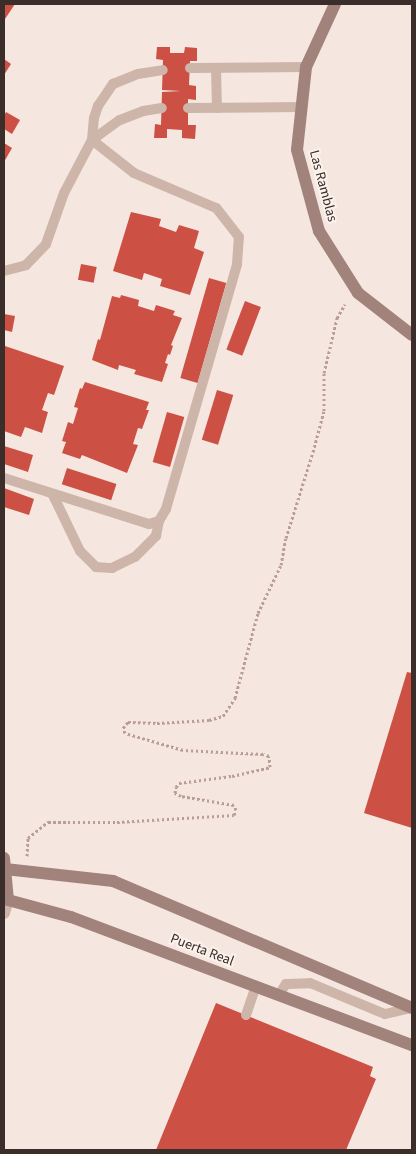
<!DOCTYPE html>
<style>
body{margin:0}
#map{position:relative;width:416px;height:1154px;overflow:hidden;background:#f5e7df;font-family:"Source Sans 3",sans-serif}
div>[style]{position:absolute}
.building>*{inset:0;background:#cd5045;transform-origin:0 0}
.path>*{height:3px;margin-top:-1.5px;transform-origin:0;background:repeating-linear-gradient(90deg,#ba9e94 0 2.5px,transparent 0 5px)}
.lane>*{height:10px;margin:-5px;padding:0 5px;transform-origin:5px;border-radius:5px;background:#ceb5aa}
.street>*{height:12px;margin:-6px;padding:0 6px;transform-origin:6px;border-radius:6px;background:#ceb5aa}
.secondary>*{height:12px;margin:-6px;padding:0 6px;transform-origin:6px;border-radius:6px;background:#a2837b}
span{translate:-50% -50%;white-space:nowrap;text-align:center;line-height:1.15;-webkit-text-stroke:4px #fbf2ec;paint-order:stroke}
.street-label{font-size:14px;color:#3b2d2a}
.frame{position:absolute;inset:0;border:5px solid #3b2d2a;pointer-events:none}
</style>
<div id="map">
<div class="building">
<div style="clip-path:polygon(4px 4px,15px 4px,5px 19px,4px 18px)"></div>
<div style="clip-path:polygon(157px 47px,170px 47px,170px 53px,184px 53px,185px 47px,197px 48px,197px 61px,190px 61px,189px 85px,196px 86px,196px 100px,188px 99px,188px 125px,196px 125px,195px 139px,182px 138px,182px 130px,167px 129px,167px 138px,154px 138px,155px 124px,161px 125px,162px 92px,181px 91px,162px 90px,163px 60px,156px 59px)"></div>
<div style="clip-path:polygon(4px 59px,11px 64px,4px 75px)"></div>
<div style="clip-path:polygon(6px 112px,20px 120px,12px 134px,4px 129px,4px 116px)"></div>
<div style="clip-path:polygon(4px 143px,12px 148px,4px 162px)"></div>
<div style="clip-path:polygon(131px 212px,161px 219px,159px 226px,176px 232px,179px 225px,199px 231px,194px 248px,204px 252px,190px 295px,160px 286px,162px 279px,144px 273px,142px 280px,113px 271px)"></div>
<div style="left:81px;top:264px;width:16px;height:16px;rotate:11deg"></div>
<div style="left:209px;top:278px;width:18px;height:104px;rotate:16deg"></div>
<div style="clip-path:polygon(121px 295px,139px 300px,138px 306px,154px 311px,156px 305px,175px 311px,173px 315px,182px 318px,171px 345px,173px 346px,170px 355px,168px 354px,165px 363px,168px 364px,162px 382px,134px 374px,136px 370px,119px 365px,118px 370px,92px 360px,98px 339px,100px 340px,112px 296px,120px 298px)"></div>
<div style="left:245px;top:301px;width:17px;height:52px;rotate:21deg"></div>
<div style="clip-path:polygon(4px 314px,15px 316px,12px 332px,4px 330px)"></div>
<div style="clip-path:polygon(5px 346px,64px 366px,54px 395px,48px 393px,42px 410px,48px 412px,42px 433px,25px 427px,21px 437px,4px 431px)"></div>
<div style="clip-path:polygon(85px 382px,149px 402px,146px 410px,149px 410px,142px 429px,138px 428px,133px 444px,138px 445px,127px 473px,82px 455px,80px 459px,62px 453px,66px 442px,62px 441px,68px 422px,73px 424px,78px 408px,74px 407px,80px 388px,82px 389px)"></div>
<div style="left:217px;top:390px;width:17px;height:52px;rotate:17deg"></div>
<div style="left:167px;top:412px;width:18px;height:52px;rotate:16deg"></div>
<div style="clip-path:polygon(4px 446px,33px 455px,28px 472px,4px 464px)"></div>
<div style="left:67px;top:468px;width:52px;height:17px;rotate:18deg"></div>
<div style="clip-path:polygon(4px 488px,34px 499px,29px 515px,4px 507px)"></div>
<div style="clip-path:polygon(407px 672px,412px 673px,412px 828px,364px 813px)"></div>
<div style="clip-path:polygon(216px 1003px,373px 1067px,370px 1076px,376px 1079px,346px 1150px,156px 1150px)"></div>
</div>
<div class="path">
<div style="left:27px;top:856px;width:18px;rotate:-87deg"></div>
<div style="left:28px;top:838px;width:26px;rotate:-39deg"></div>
<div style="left:48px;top:822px;width:69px"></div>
<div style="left:117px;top:822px;width:117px;rotate:-3.4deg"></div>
<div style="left:234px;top:815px;width:5px;rotate:-68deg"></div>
<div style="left:236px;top:810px;width:5px;rotate:-112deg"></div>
<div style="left:234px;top:805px;width:54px;rotate:-170.4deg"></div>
<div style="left:181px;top:796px;width:7px;rotate:-153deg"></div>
<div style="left:175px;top:793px;width:6px;rotate:-81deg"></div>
<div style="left:176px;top:787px;width:5px;rotate:-53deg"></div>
<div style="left:179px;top:783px;width:53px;rotate:-7.5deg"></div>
<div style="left:232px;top:776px;width:39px;rotate:-13deg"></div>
<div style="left:270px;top:767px;width:11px;rotate:-95deg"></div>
<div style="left:269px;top:756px;width:6px;rotate:-162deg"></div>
<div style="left:263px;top:754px;width:80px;rotate:-177.1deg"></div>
<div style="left:183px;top:750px;width:60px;rotate:-163.7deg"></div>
<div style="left:125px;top:733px;width:5px;rotate:-112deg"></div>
<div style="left:123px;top:728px;width:8px;rotate:-50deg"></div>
<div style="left:128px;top:722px;width:29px;rotate:2deg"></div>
<div style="left:157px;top:723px;width:52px;rotate:-3.3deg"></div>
<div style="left:209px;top:720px;width:15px;rotate:-16deg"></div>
<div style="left:223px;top:716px;width:22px;rotate:-56deg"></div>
<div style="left:235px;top:698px;width:88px;rotate:-74.9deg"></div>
<div style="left:258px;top:613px;width:53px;rotate:-64.4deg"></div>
<div style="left:281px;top:565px;width:27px;rotate:-80deg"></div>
<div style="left:286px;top:538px;width:90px;rotate:-72.6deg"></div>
<div style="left:313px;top:452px;width:42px;rotate:-75deg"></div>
<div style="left:324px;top:411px;width:38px;rotate:-90deg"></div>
<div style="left:324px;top:373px;width:57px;rotate:-76.7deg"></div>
<div style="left:337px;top:318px;width:16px;rotate:-60deg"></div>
</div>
<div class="lane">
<div style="left:190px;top:68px;width:116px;rotate:-0.5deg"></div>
<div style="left:216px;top:68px;width:40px;rotate:88.6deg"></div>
<div style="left:188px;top:108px;width:113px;rotate:-0.5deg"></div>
<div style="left:92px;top:140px;width:34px;rotate:-36deg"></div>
<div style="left:120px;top:120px;width:25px;rotate:-21deg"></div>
<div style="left:143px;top:111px;width:19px;rotate:-9deg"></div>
<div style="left:4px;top:271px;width:23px;rotate:-15deg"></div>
<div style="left:26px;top:265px;width:29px;rotate:-46deg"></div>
<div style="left:46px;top:244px;width:54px;rotate:-70.6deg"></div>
<div style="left:64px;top:193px;width:60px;rotate:-62.2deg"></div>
<div style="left:92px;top:140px;width:22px;rotate:-85deg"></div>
<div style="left:94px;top:118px;width:13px;rotate:-72deg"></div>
<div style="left:98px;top:106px;width:27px;rotate:-56deg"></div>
<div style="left:113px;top:84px;width:27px;rotate:-22deg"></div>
<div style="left:138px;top:74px;width:25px;rotate:-9deg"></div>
<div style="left:4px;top:478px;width:152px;rotate:17.6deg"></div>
<div style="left:149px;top:524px;width:10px;rotate:-17deg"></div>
<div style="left:159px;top:521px;width:14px;rotate:-60deg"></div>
<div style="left:166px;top:509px;width:255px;rotate:-73.8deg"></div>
<div style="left:237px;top:264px;width:27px;rotate:-86deg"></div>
<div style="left:239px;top:237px;width:37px;rotate:-128deg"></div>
<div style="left:216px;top:208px;width:89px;rotate:-156.9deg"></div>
<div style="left:134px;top:173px;width:53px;rotate:-141.8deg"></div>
<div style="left:53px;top:495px;width:62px;rotate:64.3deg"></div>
<div style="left:80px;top:551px;width:23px;rotate:45deg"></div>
<div style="left:96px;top:567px;width:16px;rotate:4deg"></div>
<div style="left:112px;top:568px;width:25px;rotate:-26deg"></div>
<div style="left:135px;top:557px;width:30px;rotate:-45deg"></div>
<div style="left:156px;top:536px;width:15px;rotate:-79deg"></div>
<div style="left:279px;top:995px;width:13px;rotate:-58deg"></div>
<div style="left:286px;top:984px;width:24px;rotate:-2deg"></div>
<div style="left:310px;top:983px;width:81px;rotate:22.5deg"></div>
<div style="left:385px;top:1014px;width:27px;rotate:-13deg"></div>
<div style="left:246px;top:1015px;width:31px;rotate:-71deg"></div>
</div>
<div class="street">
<div style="left:4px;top:913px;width:14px;rotate:-73deg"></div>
</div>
<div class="secondary">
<div style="left:335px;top:4px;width:69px;rotate:114.7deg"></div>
<div style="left:306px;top:67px;width:83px;rotate:96.2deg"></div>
<div style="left:297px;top:150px;width:84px;rotate:74.8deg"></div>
<div style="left:319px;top:231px;width:73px;rotate:57.8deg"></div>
<div style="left:358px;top:293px;width:68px;rotate:37.9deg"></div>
<div style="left:4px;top:858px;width:42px;rotate:84.6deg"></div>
<div style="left:8px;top:900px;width:65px;rotate:15.1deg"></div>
<div style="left:71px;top:917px;width:364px;rotate:20.6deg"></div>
<div style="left:5px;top:869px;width:109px;rotate:6.3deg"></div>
<div style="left:113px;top:881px;width:325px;rotate:23deg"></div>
</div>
<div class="street-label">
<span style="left:323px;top:186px;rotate:75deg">Las Ramblas</span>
<span style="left:202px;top:950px;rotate:21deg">Puerta Real</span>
</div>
<div class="frame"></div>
</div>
